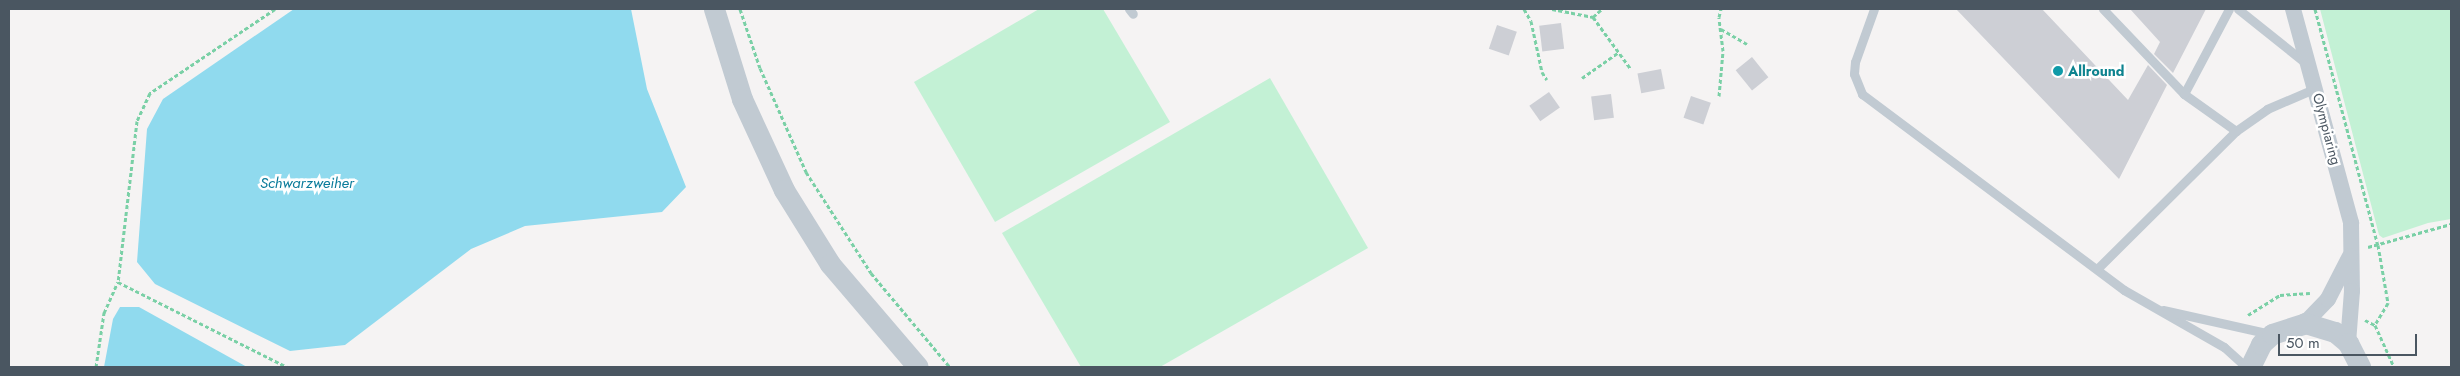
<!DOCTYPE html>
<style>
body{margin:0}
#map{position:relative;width:2460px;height:376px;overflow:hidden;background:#f5f3f3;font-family:Jost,sans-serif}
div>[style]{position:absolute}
.green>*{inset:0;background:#c3f1d5}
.water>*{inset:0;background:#90daee}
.building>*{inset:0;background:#cdcfd5;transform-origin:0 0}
.path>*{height:3px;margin-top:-1.5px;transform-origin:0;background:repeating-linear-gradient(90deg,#7ad0a6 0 4px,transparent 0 6.5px)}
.service>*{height:9px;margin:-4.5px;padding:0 4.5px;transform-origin:4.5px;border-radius:4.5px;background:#c1cad2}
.minor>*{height:16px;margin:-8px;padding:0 8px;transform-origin:8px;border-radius:8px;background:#c1cad2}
.tertiary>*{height:21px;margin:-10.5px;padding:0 10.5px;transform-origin:10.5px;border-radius:10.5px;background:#c1cad2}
.dots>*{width:14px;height:14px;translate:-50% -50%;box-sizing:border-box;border:2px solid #fff;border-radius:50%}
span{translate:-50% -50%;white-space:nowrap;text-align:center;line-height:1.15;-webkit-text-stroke:5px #fff;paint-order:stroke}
.culture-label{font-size:14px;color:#0d838f;font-weight:700}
.left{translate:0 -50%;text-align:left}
.street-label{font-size:14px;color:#4a5661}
.water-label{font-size:15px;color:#0c7c9b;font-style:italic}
.frame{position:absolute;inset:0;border:10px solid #4a5661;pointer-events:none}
.scale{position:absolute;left:2278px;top:334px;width:139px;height:22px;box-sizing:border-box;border:2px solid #4a5661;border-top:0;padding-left:6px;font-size:15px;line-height:18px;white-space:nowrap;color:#4a5661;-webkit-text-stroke:4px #fff;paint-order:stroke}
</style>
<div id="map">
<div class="green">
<div style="clip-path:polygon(1039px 9px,1103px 9px,1170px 122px,995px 222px,914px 82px)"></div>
<div style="clip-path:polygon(2320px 9px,2451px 9px,2451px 219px,2428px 223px,2383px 238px,2379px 235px)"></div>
<div style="clip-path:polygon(1270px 78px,1368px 248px,1160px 367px,1081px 367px,1002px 233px)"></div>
</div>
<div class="water">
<div style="clip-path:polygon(294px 9px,631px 9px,647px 89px,686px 187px,662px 212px,525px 226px,471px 249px,345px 345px,290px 351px,155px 284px,137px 262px,147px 129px,163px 99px)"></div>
<div style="clip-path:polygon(120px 307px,139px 307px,247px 367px,104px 367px,113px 319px)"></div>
</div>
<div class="building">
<div style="clip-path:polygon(1956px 9px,2042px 9px,2128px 100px,2148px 65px,2167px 85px,2119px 179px)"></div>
<div style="clip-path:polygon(2130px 9px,2206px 9px,2173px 73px,2154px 54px,2160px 42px)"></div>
<div style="left:1561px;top:23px;width:26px;height:22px;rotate:83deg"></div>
<div style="left:1497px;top:25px;width:21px;height:25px;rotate:19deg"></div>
<div style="left:1752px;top:57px;width:26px;height:21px;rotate:51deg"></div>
<div style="left:1661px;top:69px;width:20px;height:24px;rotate:79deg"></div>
<div style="left:1549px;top:92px;width:19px;height:24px;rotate:55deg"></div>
<div style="left:1611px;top:94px;width:24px;height:20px;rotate:83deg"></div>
<div style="left:1691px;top:96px;width:21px;height:23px;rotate:19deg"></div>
</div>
<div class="path">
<div style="left:275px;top:9px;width:151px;rotate:146.1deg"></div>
<div style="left:150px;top:93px;width:31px;rotate:115deg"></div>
<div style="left:137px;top:121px;width:162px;rotate:96.7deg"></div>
<div style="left:118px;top:282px;width:189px;rotate:26.7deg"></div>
<div style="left:740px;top:9px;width:62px;rotate:71.3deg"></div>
<div style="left:760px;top:68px;width:114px;rotate:66.1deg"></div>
<div style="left:806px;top:172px;width:120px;rotate:57.2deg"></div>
<div style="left:871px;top:273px;width:123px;rotate:50deg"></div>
<div style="left:1524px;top:9px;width:14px;rotate:60deg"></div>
<div style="left:1531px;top:21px;width:52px;rotate:77.8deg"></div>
<div style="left:1542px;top:72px;width:9px;rotate:58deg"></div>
<div style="left:1552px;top:9px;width:42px;rotate:11deg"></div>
<div style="left:1593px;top:17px;width:12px;rotate:-42deg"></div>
<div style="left:2315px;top:9px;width:244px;rotate:75.1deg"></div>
<div style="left:2378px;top:245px;width:59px;rotate:80.2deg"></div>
<div style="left:2388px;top:303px;width:26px;rotate:121deg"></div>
<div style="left:1593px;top:17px;width:63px;rotate:54deg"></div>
<div style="left:1721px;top:29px;width:30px;rotate:30deg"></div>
<div style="left:1582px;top:78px;width:45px;rotate:-35.1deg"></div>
<div style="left:1719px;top:96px;width:45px;rotate:-84.9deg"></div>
<div style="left:1723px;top:51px;width:34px;rotate:-97deg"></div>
<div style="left:1719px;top:17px;width:8px;rotate:-76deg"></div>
<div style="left:2368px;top:247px;width:86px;rotate:-15.5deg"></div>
<div style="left:2248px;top:315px;width:38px;rotate:-32deg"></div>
<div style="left:2280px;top:295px;width:30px;rotate:-4deg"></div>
<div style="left:2365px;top:320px;width:11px;rotate:27deg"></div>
<div style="left:2375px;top:325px;width:46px;rotate:65.7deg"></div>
<div style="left:96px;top:367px;width:55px;rotate:-81.6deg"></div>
<div style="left:104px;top:313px;width:34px;rotate:-66deg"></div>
</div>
<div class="service">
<div style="left:1129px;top:9px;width:6px;rotate:51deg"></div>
<div style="left:1874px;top:9px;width:56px;rotate:109.7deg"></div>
<div style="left:1855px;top:62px;width:12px;rotate:95deg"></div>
<div style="left:1854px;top:74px;width:22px;rotate:68deg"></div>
<div style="left:1862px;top:94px;width:327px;rotate:36.8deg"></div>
<div style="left:2124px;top:290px;width:115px;rotate:29.7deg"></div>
<div style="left:2224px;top:347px;width:30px;rotate:42deg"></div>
<div style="left:2103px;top:9px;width:117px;rotate:46.4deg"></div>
<div style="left:2184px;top:94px;width:64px;rotate:35.4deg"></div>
<div style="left:2236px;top:131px;width:38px;rotate:-35deg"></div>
<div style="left:2267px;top:109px;width:53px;rotate:-23.2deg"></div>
<div style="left:2238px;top:9px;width:88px;rotate:38.6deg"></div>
<div style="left:2184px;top:94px;width:96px;rotate:-62.1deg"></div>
<div style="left:2098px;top:268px;width:194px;rotate:-44.8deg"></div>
<div style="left:2163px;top:310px;width:110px;rotate:12.6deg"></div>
</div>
<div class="minor">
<div style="left:2293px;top:9px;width:222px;rotate:74.8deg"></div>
<div style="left:2351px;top:223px;width:68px;rotate:89.2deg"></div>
<div style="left:2352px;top:291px;width:52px;rotate:94.4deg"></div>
<div style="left:2305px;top:323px;width:33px;rotate:-46deg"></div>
<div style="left:2328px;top:299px;width:48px;rotate:-62.9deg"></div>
</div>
<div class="tertiary">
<div style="left:714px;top:9px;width:94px;rotate:72.7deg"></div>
<div style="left:742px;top:99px;width:100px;rotate:65.2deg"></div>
<div style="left:784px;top:190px;width:87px;rotate:58.1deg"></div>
<div style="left:830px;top:264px;width:135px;rotate:49.5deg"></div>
<div style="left:2250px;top:367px;width:25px;rotate:-64deg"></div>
<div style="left:2261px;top:344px;width:15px;rotate:-42deg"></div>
<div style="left:2272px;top:334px;width:35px;rotate:-18deg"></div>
<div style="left:2305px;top:323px;width:31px;rotate:17deg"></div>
<div style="left:2335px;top:332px;width:17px;rotate:40deg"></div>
<div style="left:2348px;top:343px;width:27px;rotate:63deg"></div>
</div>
<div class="dots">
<div style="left:2058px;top:71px;background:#0f9aa8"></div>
</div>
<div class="culture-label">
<span class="left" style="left:2068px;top:71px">Allround</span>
</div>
<div class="street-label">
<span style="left:2327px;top:129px;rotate:75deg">Olympiaring</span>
</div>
<div class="water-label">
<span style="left:307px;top:184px">Schwarzweiher</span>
</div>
<div class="frame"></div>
<div class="scale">50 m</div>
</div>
